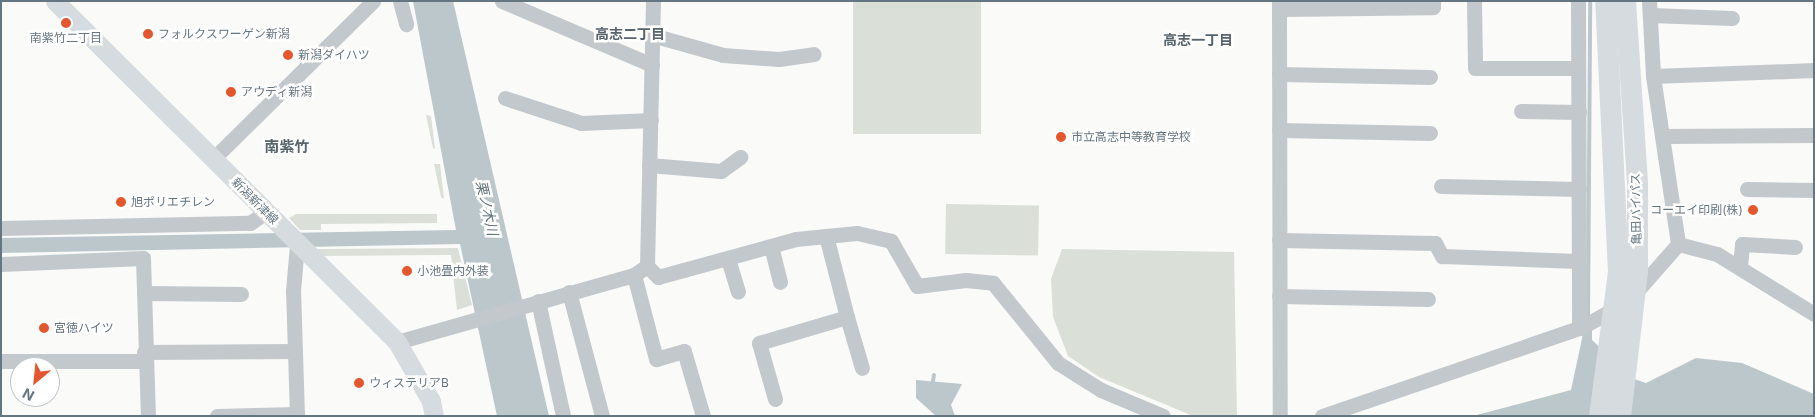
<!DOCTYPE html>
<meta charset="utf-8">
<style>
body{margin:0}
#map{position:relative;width:1815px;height:417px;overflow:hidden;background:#fafaf8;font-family:Inter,"Noto Sans JP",sans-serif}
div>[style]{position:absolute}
.green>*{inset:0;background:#dadfd7;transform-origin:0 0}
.water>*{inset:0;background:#bbc7cb}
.stream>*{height:4px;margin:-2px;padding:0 2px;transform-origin:2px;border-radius:2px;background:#bbc7cb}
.minor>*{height:15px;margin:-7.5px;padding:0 7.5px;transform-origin:7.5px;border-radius:7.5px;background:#c3c8cc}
.major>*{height:19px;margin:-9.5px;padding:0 9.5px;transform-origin:9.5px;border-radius:9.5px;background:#d6dbdf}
.highway>*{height:21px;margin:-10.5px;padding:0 10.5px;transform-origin:10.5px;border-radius:10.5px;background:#d6dbdf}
.dots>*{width:14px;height:14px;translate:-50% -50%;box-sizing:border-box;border:2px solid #fff;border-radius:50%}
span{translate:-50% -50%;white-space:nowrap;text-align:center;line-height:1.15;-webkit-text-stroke:5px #fff;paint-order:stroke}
.poi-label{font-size:12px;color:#657683}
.left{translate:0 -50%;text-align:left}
.right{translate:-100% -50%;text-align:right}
.street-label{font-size:12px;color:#657683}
.neighbourhood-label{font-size:14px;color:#57646e;font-weight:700}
.water-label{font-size:14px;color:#60757c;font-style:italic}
.quarter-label{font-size:15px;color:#57646e;font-weight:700}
.frame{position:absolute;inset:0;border:2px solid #657683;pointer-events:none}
.north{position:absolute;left:10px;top:357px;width:50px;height:50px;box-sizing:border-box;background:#fff;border:1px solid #c1c8cd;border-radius:50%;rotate:208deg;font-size:14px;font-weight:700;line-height:20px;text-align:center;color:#657683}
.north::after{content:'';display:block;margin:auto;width:18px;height:22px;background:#e4572e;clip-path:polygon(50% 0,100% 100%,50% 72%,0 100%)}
</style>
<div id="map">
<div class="green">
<div style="left:853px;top:1px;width:128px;height:133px"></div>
<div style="clip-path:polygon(426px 115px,431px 116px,435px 149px,433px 148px)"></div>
<div style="clip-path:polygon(434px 164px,440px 164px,444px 199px,441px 197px)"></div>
<div style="left:946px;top:204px;width:93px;height:50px;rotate:1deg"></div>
<div style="clip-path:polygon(296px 214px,437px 214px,437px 223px,321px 224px,321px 230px,300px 230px,289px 218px)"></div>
<div style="clip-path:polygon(458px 248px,472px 305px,457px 310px,451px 255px,323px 256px,317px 249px)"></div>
<div style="clip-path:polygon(1062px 249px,1234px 252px,1237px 416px,1193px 416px,1099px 377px,1068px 356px,1053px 317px,1051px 279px)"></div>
</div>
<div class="water">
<div style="clip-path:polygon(413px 1px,453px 1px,549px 416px,497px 416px,460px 244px,1px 253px,1px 238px,456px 230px)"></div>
<div style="clip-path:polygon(1592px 329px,1592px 340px,1634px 379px,1646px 383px,1696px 358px,1742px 363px,1814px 394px,1814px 416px,1473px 416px,1571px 390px,1583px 334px)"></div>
<div style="clip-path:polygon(916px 380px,962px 384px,951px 405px,955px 416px,936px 416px,916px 398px)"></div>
</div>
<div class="stream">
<div style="left:1588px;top:319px;width:318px;rotate:-89.6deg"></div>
<div style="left:933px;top:381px;width:6px;rotate:-81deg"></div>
</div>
<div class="minor">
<div style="left:400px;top:1px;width:24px;rotate:75deg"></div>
<div style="left:502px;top:1px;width:163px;rotate:23.1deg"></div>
<div style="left:1279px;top:1px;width:415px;rotate:89.9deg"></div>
<div style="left:1474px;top:1px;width:67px;rotate:89.1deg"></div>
<div style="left:1475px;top:68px;width:103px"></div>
<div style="left:1578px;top:1px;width:327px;rotate:89.8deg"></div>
<div style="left:1649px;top:1px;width:75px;rotate:86.9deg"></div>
<div style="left:1653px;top:76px;width:170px;rotate:81.5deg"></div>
<div style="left:1280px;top:9px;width:153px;rotate:-0.7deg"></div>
<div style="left:1433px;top:7px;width:6px;rotate:-90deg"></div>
<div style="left:1650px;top:15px;width:82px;rotate:2.1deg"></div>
<div style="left:652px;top:35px;width:74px;rotate:15.7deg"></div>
<div style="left:723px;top:55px;width:56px;rotate:4.1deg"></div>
<div style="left:779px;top:59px;width:35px;rotate:-8deg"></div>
<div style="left:1279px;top:74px;width:151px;rotate:1.1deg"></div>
<div style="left:1653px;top:76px;width:161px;rotate:-2.1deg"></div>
<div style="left:505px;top:98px;width:80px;rotate:18.2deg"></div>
<div style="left:581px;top:123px;width:70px;rotate:-2.5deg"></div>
<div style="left:1521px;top:111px;width:58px;rotate:1deg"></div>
<div style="left:1279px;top:130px;width:151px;rotate:1.1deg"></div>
<div style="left:1662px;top:136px;width:152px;rotate:-0.4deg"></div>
<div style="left:213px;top:159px;width:225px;rotate:-44.6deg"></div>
<div style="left:649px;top:165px;width:72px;rotate:4.8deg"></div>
<div style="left:721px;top:171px;width:24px;rotate:-36deg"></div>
<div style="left:1441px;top:186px;width:138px;rotate:1.2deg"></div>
<div style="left:1747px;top:189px;width:67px;rotate:0.9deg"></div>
<div style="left:1px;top:228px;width:249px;rotate:-1.2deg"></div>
<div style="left:250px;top:223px;width:19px;rotate:-35deg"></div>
<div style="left:1279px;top:240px;width:156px;rotate:1.1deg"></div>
<div style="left:1435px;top:243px;width:15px;rotate:62deg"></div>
<div style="left:1442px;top:256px;width:136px;rotate:2.1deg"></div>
<div style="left:1678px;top:244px;width:40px;rotate:14.4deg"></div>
<div style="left:1717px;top:254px;width:114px;rotate:31.7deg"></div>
<div style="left:771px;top:246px;width:37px;rotate:76deg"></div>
<div style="left:728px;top:259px;width:34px;rotate:73deg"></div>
<div style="left:1px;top:264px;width:142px;rotate:-2.4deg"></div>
<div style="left:143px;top:258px;width:158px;rotate:88.2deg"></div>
<div style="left:647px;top:266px;width:16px;rotate:45deg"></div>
<div style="left:658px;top:277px;width:143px;rotate:-15.4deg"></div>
<div style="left:796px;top:239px;width:61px;rotate:-5.6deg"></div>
<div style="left:857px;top:233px;width:35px;rotate:13deg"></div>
<div style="left:891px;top:241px;width:52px;rotate:60deg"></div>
<div style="left:917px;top:286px;width:49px;rotate:-7deg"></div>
<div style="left:966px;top:280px;width:27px;rotate:6deg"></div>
<div style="left:993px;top:283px;width:103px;rotate:50.9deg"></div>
<div style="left:1058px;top:363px;width:51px;rotate:32.1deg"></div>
<div style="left:1101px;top:390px;width:67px;rotate:22.8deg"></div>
<div style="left:1740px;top:267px;width:23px;rotate:-85deg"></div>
<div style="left:1742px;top:244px;width:53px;rotate:3.2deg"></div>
<div style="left:634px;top:275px;width:87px;rotate:75.3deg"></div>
<div style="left:656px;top:359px;width:29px;rotate:-16deg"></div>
<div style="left:684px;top:351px;width:68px;rotate:73.7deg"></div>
<div style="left:569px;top:292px;width:128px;rotate:75.1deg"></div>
<div style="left:144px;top:293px;width:97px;rotate:0.6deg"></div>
<div style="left:1279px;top:296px;width:149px;rotate:1.2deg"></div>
<div style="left:538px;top:301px;width:118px;rotate:77.7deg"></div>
<div style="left:847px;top:317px;width:53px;rotate:73.6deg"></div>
<div style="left:397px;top:342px;width:246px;rotate:-15.8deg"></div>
<div style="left:634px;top:275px;width:16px;rotate:-35deg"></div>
<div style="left:647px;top:266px;width:265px;rotate:-88.7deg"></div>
<div style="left:144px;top:352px;width:151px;rotate:-0.4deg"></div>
<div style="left:1px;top:361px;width:143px"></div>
<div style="left:775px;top:399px;width:58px;rotate:-105.9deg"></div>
<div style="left:759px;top:343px;width:92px;rotate:-16.5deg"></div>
<div style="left:847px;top:317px;width:84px;rotate:-104.5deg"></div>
<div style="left:217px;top:416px;width:80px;rotate:-1.4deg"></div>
<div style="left:297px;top:416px;width:125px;rotate:-91.8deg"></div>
<div style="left:293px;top:291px;width:47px;rotate:-85.1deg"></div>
<div style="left:1322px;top:416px;width:275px;rotate:-18.9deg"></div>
<div style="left:1582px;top:327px;width:53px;rotate:-29.5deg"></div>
<div style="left:1628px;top:301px;width:76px;rotate:-48.7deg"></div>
</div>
<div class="major">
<div style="left:55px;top:1px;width:483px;rotate:44.9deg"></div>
<div style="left:397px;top:342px;width:68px;rotate:60deg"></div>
<div style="left:431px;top:401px;width:15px;rotate:79deg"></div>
</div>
<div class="highway">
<div style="left:1599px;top:416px;width:145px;rotate:-82.5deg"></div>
<div style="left:1618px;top:272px;width:271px;rotate:-92.7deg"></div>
<div style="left:1620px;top:416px;width:145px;rotate:-83.3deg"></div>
<div style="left:1637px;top:272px;width:90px;rotate:-90deg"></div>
<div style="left:1637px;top:182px;width:181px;rotate:-93.8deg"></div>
</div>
<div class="dots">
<div style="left:66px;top:23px;background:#e4572e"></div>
<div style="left:148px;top:34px;background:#e4572e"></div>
<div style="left:288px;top:55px;background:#e4572e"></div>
<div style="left:231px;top:92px;background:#e4572e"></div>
<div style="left:1061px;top:137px;background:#e4572e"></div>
<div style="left:121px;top:202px;background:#e4572e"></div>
<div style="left:1753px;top:210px;background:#e4572e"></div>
<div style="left:407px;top:271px;background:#e4572e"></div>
<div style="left:44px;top:328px;background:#e4572e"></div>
<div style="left:359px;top:383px;background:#e4572e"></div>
</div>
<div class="poi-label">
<span class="left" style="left:158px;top:34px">フォルクスワーゲン新潟</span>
<span style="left:66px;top:38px">南紫竹二丁目</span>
<span class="left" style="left:298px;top:55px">新潟ダイハツ</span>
<span class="left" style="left:241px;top:92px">アウディ新潟</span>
<span class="left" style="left:1071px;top:137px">市立高志中等教育学校</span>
<span class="left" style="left:131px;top:202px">旭ポリエチレン</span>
<span class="right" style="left:1743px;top:210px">コーエイ印刷(株)</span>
<span class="left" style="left:417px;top:271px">小池畳内外装</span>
<span class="left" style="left:54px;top:328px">宮徳ハイツ</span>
<span class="left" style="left:369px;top:383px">ウィステリアB</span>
</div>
<div class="street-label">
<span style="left:255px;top:201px;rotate:45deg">新潟新津線</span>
<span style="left:1636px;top:209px;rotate:-91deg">亀田バイパス</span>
</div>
<div class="neighbourhood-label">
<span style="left:630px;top:34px">高志二丁目</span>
<span style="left:1198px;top:40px">高志一丁目</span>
</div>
<div class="water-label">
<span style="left:487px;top:208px;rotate:77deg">栗ノ木川</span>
</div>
<div class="quarter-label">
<span style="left:287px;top:147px">南紫竹</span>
</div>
<div class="frame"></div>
<div class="north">N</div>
</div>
